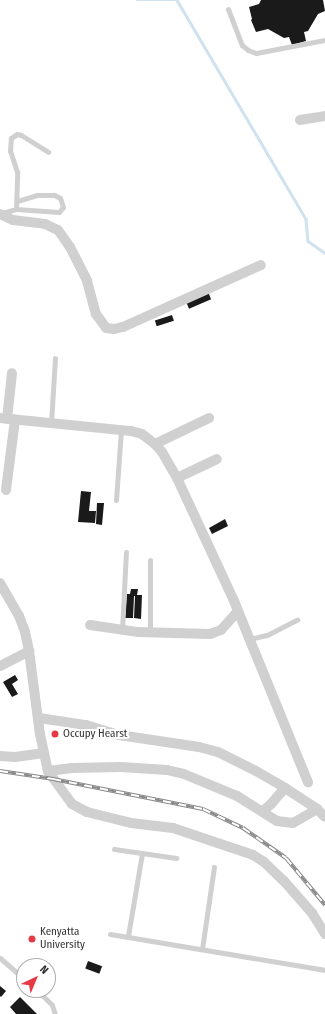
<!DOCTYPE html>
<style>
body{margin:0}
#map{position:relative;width:325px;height:1014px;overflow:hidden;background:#fff;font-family:"Fira Sans Condensed",sans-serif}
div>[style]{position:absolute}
.stream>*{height:2.5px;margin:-1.25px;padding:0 1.25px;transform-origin:1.25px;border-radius:1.25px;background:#cfe2ee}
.building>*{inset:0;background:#1a1a1a;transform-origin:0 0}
.lane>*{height:5px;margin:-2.5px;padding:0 2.5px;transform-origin:2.5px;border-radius:2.5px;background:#d0d0d0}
.street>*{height:10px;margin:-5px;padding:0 5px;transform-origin:5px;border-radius:5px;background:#d0d0d0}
.rail>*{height:4px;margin-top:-2px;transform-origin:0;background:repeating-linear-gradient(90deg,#fff 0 8px,#888 0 16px);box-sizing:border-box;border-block:1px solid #888}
.dots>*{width:11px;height:11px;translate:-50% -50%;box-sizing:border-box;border:2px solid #fff;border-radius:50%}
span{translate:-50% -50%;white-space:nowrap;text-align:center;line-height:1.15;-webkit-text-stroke:4px #fff;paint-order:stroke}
.poi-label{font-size:11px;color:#333}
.left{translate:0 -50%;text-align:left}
.north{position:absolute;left:16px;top:958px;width:40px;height:40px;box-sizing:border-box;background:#fff;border:1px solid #adadad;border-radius:50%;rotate:44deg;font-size:11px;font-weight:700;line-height:16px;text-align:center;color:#333}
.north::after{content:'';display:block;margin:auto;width:14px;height:18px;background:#e63946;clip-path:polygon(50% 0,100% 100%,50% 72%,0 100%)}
</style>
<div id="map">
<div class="stream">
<div style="left:137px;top:0;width:40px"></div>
<div style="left:177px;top:0;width:254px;rotate:59.5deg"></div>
<div style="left:306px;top:219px;width:22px;rotate:85deg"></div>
<div style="left:308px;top:241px;width:21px;rotate:35deg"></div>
</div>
<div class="building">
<div style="clip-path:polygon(261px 0,323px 0,325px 11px,318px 14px,308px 31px,304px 32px,306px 41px,292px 45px,289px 37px,284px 38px,268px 29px,256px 32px,251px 20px,252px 19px,249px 7px,259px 4px)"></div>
<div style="left:208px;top:292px;width:8px;height:24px;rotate:67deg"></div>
<div style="left:172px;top:315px;width:6px;height:18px;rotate:72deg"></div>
<div style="clip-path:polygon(81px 491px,91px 492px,89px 511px,96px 511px,95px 523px,78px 522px)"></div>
<div style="clip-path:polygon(97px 503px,104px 503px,102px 525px,96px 524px)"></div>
<div style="clip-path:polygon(225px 519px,228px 526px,212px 534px,209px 528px)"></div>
<div style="clip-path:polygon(131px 589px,138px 589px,137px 595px,142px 595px,141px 619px,134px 618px,135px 596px,134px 596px,133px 618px,125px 618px,127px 594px,130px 594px)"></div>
<div style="clip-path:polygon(15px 675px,18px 680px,12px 684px,18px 694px,12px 697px,3px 682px)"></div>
<div style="left:88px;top:961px;width:15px;height:8px;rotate:20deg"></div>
<div style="clip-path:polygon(0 986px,6px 991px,1px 997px,0 996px)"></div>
<div style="clip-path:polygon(20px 997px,37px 1014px,16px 1014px,10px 1007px)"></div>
</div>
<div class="lane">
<div style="left:228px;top:9px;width:39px;rotate:69deg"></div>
<div style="left:242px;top:45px;width:8px;rotate:40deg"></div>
<div style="left:248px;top:50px;width:9px;rotate:21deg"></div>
<div style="left:256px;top:53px;width:70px;rotate:-10.7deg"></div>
<div style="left:16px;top:209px;width:37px;rotate:-88deg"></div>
<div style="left:17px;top:172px;width:22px;rotate:-108deg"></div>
<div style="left:10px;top:151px;width:13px;rotate:-86deg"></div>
<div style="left:11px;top:138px;width:7px;rotate:-34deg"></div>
<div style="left:17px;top:134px;width:4px;rotate:14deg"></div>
<div style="left:21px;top:135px;width:32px;rotate:32deg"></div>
<div style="left:2px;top:213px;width:15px;rotate:-16deg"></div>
<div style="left:16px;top:209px;width:43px;rotate:4deg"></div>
<div style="left:59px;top:212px;width:6px;rotate:-51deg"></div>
<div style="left:63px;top:207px;width:9px;rotate:-108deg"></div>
<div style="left:60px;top:198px;width:7px;rotate:-153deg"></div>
<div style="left:54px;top:195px;width:17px;rotate:180deg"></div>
<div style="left:37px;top:195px;width:21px;rotate:163deg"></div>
<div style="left:51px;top:423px;width:65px;rotate:-86.5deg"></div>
<div style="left:116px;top:500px;width:70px;rotate:-85.9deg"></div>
<div style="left:122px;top:630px;width:78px;rotate:-87.1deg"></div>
<div style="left:150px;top:632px;width:72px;rotate:-90deg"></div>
<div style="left:249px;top:639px;width:18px;rotate:-13deg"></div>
<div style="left:267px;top:635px;width:34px;rotate:-27deg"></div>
<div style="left:114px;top:849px;width:63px;rotate:8.3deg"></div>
<div style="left:110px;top:934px;width:218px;rotate:9.5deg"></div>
<div style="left:128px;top:936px;width:84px;rotate:-80.4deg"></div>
<div style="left:202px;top:949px;width:83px;rotate:-81.7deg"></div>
<div style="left:0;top:958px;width:32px;rotate:41deg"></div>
<div style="left:37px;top:990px;width:21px;rotate:45deg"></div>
<div style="left:52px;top:1005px;width:9px;rotate:72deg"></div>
</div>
<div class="street">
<div style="left:300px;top:120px;width:25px;rotate:-9deg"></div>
<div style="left:0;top:214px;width:14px;rotate:25deg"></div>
<div style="left:13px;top:220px;width:32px;rotate:7deg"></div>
<div style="left:45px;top:224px;width:14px;rotate:25deg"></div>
<div style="left:58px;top:230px;width:21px;rotate:55deg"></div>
<div style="left:70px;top:247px;width:38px;rotate:63deg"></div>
<div style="left:87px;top:281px;width:34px;rotate:75deg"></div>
<div style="left:96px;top:314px;width:17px;rotate:54deg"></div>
<div style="left:106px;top:328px;width:8px;rotate:7deg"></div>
<div style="left:114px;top:329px;width:9px;rotate:-13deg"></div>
<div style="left:123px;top:327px;width:151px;rotate:-24.2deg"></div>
<div style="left:0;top:418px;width:132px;rotate:5.7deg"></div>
<div style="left:131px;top:431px;width:11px;rotate:15deg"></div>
<div style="left:142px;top:434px;width:16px;rotate:38deg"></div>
<div style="left:155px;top:444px;width:11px;rotate:49deg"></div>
<div style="left:162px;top:452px;width:30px;rotate:60deg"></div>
<div style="left:177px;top:478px;width:136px;rotate:65.1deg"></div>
<div style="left:234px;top:601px;width:196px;rotate:67.8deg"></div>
<div style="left:7px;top:419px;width:46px;rotate:-83.8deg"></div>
<div style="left:155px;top:444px;width:60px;rotate:-25.7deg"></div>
<div style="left:177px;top:478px;width:44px;rotate:-25.4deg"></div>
<div style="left:6px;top:490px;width:71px;rotate:-82.7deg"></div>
<div style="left:0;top:583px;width:38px;rotate:60deg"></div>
<div style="left:19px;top:616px;width:17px;rotate:69deg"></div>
<div style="left:25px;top:632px;width:19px;rotate:78deg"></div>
<div style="left:29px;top:651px;width:84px;rotate:82.5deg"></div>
<div style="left:40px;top:734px;width:38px;rotate:78deg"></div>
<div style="left:48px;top:771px;width:41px;rotate:54deg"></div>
<div style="left:72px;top:804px;width:17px;rotate:28deg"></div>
<div style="left:87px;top:812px;width:45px;rotate:14deg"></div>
<div style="left:131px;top:823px;width:42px;rotate:6.8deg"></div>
<div style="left:173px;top:828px;width:84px;rotate:18.6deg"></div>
<div style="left:253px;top:855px;width:13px;rotate:32deg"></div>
<div style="left:264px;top:862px;width:28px;rotate:44deg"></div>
<div style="left:284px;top:881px;width:43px;rotate:48.8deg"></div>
<div style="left:312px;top:913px;width:25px;rotate:58deg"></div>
<div style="left:90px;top:625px;width:49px;rotate:8.3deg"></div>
<div style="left:138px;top:632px;width:72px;rotate:1.6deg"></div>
<div style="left:210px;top:634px;width:12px;rotate:-20deg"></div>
<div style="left:221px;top:630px;width:25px;rotate:-48deg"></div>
<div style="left:0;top:666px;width:33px;rotate:-27deg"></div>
<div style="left:39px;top:718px;width:48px;rotate:8.5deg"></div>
<div style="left:86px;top:725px;width:34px;rotate:17deg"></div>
<div style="left:119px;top:735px;width:81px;rotate:8.5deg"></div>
<div style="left:199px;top:747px;width:20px;rotate:15deg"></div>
<div style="left:218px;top:752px;width:42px;rotate:26.6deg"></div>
<div style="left:256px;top:771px;width:34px;rotate:30deg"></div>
<div style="left:285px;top:788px;width:38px;rotate:33deg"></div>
<div style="left:317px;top:809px;width:11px;rotate:45deg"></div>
<div style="left:0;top:756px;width:15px;rotate:4deg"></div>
<div style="left:15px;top:757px;width:29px;rotate:-8deg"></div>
<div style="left:48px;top:771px;width:24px;rotate:-7deg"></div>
<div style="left:72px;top:768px;width:49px;rotate:-1.2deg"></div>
<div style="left:121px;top:767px;width:46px;rotate:3.7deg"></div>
<div style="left:167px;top:770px;width:17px;rotate:13deg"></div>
<div style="left:184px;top:774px;width:57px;rotate:22.5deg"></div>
<div style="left:237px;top:796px;width:47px;rotate:32deg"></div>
<div style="left:277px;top:821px;width:16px;rotate:7deg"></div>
<div style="left:293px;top:823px;width:28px;rotate:-30deg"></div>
<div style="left:263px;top:811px;width:11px;rotate:-41deg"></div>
<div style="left:271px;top:804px;width:21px;rotate:-49deg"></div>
</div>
<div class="rail">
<div style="left:0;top:771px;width:54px;rotate:8.6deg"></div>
<div style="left:53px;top:779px;width:153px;rotate:11.3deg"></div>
<div style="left:203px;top:809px;width:44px;rotate:25.4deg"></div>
<div style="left:243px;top:828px;width:52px;rotate:34.9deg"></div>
<div style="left:286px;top:858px;width:61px;rotate:50.3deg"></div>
</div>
<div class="dots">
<div style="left:55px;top:734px;background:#e63946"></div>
<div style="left:32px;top:939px;background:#e63946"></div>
</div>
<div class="poi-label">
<span class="left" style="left:63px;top:734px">Occupy Hearst</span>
<span class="left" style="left:40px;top:939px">Kenyatta<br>University</span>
</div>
<div class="north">N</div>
</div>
